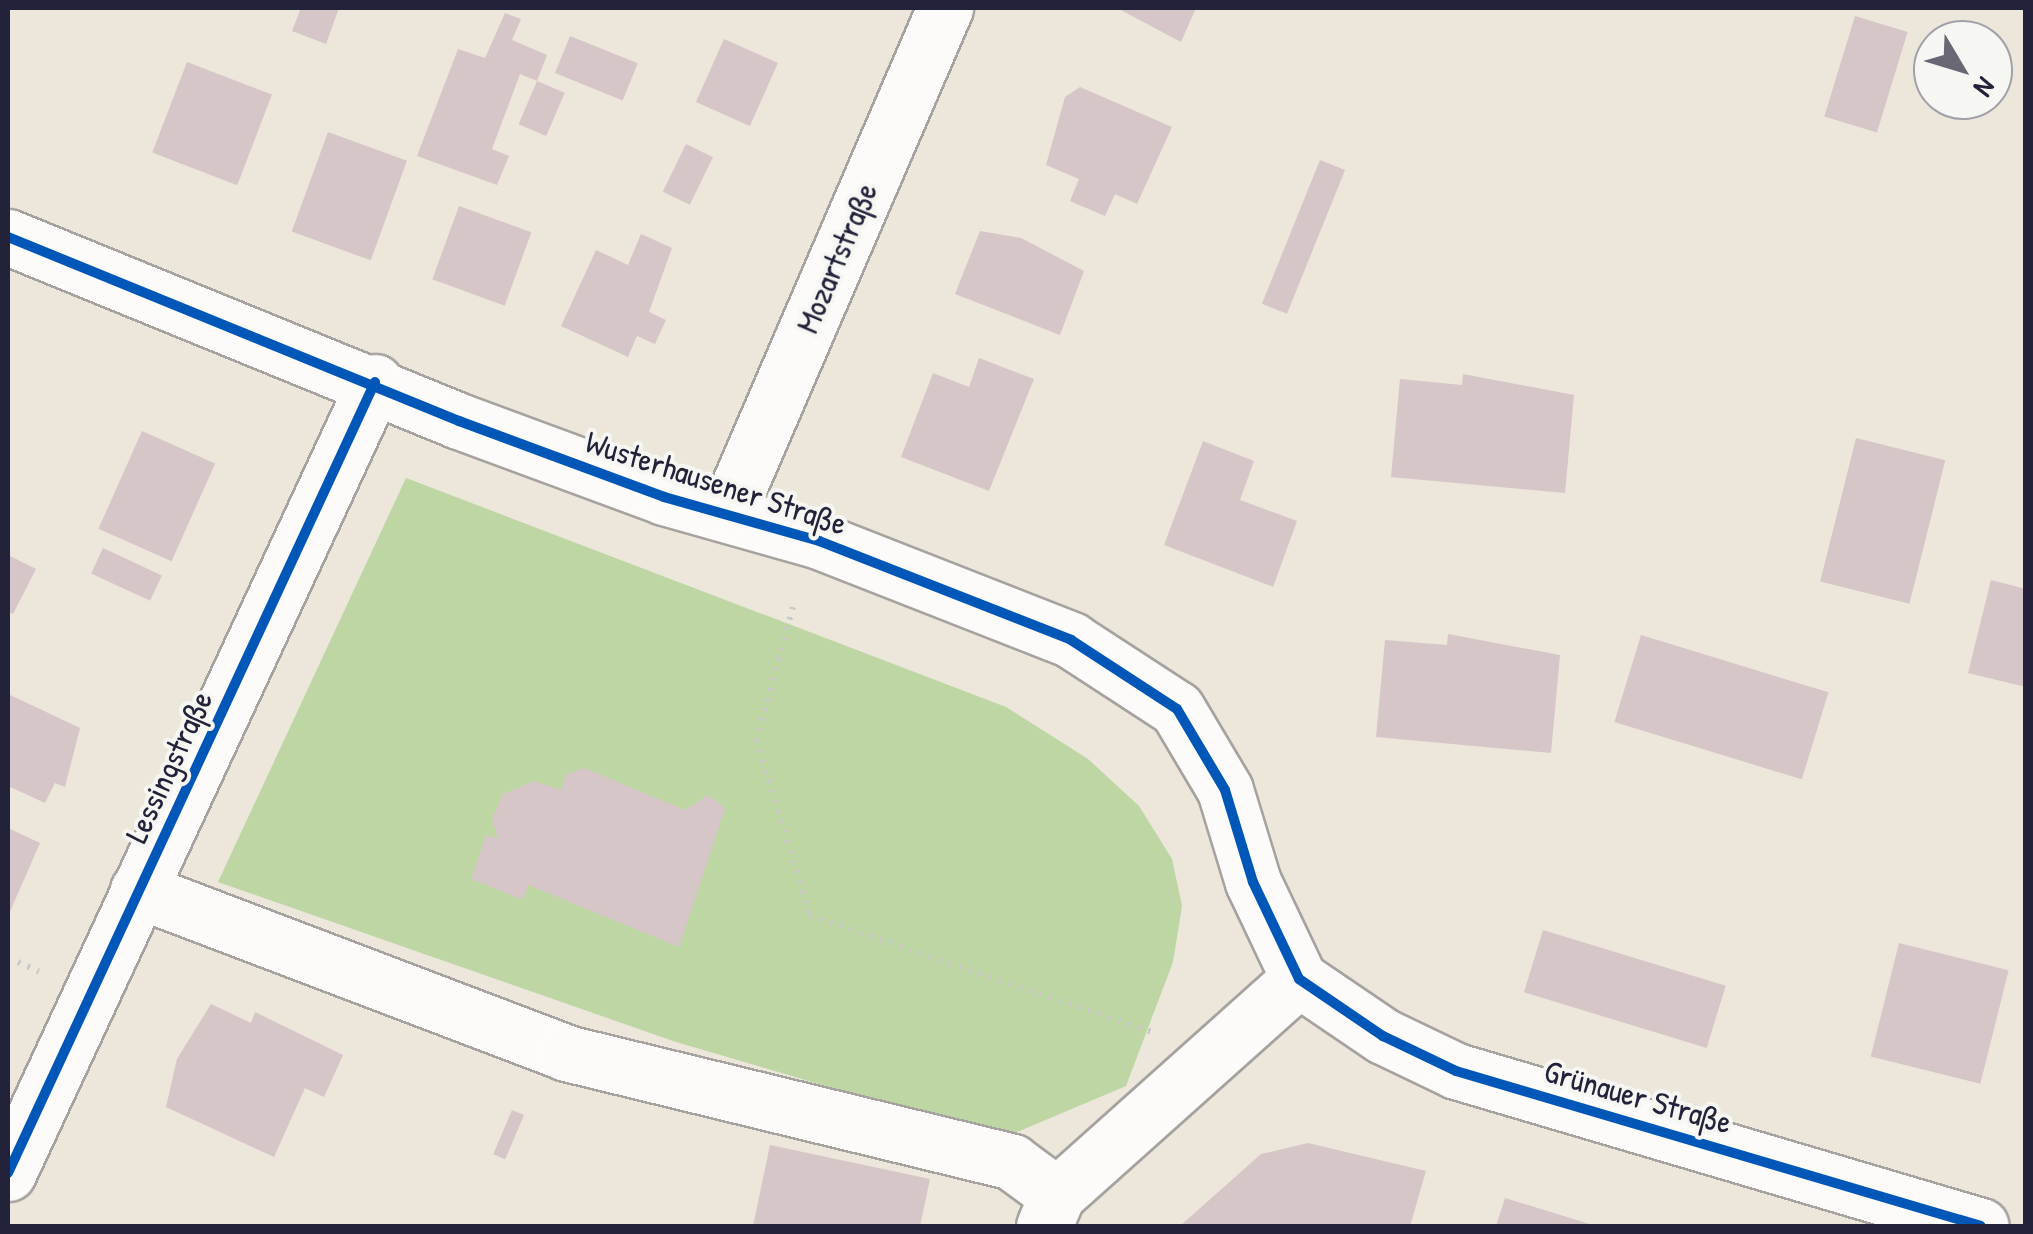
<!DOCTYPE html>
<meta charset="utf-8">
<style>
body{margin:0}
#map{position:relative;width:2033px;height:1234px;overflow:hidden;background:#ece6db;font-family:"Patrick Hand",sans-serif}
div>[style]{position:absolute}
.green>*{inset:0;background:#bed6a4}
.building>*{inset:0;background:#d7c6c7;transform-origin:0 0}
.path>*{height:6px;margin-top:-3px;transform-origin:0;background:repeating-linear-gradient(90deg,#cac9c8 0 2.5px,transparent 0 10.5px)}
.roads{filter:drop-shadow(2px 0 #a6a29f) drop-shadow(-2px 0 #a6a29f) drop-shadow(0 2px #a6a29f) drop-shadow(0 -2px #a6a29f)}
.minor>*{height:55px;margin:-27.5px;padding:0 27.5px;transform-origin:27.5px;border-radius:27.5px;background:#fcfbfa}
.cycleway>*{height:10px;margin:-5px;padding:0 5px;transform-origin:5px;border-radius:5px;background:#0057b8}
span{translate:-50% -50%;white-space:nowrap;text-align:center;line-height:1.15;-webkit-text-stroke:8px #f6f6f2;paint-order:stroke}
.street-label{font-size:32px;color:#22223b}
.frame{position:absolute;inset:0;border:10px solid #22223b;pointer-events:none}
.north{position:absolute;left:1913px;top:20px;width:100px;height:100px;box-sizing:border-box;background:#f6f6f2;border:2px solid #a1a1a9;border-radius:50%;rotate:128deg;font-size:28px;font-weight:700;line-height:40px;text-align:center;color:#22223b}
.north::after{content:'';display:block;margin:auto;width:35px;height:45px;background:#696773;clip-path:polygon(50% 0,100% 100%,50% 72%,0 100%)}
</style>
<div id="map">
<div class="green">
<div style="clip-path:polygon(406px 478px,1006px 707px,1088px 759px,1139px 806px,1172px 859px,1182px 906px,1173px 962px,1126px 1086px,1010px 1135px,955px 1124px,676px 1042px,218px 882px)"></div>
</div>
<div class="building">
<div style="clip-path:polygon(301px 8px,339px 8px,326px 44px,292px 31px)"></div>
<div style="clip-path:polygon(1117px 8px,1196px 8px,1181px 42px)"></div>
<div style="clip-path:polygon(505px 13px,521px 19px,512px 40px,547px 55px,537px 81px,520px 74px,492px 149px,509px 156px,497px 185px,417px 156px,458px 49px,485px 58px)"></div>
<div style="left:1855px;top:16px;width:55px;height:105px;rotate:17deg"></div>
<div style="left:570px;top:36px;width:73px;height:40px;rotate:22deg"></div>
<div style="left:724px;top:39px;width:59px;height:69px;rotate:24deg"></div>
<div style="left:187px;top:62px;width:91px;height:97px;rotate:21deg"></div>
<div style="left:537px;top:81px;width:30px;height:47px;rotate:23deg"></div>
<div style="clip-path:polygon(1080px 87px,1172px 127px,1137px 204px,1115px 194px,1105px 216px,1070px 201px,1079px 179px,1046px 165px,1065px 97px)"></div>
<div style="left:328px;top:132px;width:84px;height:106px;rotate:20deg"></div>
<div style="left:686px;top:144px;width:30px;height:53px;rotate:26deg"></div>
<div style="left:1320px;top:160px;width:27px;height:155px;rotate:22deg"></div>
<div style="left:459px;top:206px;width:77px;height:78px;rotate:20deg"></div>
<div style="clip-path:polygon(980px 231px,1021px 238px,1084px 271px,1060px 335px,955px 294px)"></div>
<div style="clip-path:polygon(641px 234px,672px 248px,649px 312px,666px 320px,655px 344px,637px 336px,628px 357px,561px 326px,596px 250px,628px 265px)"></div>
<div style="clip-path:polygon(979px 358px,1034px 379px,989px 491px,901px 457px,933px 373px,969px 387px)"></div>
<div style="clip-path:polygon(1463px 374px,1574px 395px,1565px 493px,1391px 477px,1400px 379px,1462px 385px)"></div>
<div style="left:142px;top:431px;width:80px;height:107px;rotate:24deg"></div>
<div style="left:1856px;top:438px;width:92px;height:148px;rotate:14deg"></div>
<div style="clip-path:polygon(1203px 441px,1254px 461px,1240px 500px,1297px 521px,1273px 587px,1164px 545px)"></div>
<div style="left:103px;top:548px;width:65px;height:28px;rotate:25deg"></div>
<div style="clip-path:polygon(8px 555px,36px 569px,13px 614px,8px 611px)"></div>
<div style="clip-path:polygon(1991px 580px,2026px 589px,2026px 687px,1968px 673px)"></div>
<div style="clip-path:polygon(1448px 634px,1560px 655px,1551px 753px,1376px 737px,1385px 640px,1447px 645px)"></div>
<div style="left:1641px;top:635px;width:196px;height:91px;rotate:17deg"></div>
<div style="clip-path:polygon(8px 694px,80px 728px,65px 787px,55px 783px,45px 803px,8px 786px)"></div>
<div style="clip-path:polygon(584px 768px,685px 810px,708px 795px,725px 808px,679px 947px,528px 885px,523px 900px,471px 879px,486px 835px,498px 839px,492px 819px,503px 794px,534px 781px,561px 790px,566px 775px)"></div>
<div style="clip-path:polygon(8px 828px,40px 843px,8px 916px)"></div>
<div style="left:1543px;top:930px;width:191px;height:65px;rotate:17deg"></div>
<div style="left:1899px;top:943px;width:113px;height:117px;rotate:14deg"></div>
<div style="clip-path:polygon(211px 1004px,251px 1023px,255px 1012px,343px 1055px,324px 1097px,305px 1088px,274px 1157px,166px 1107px,177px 1059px)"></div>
<div style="left:512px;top:1110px;width:13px;height:48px;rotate:23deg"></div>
<div style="clip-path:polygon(1308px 1143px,1426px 1171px,1410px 1226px,1180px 1226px,1261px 1154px)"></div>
<div style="clip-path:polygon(770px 1145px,930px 1179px,920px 1226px,753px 1226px)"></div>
<div style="clip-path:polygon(1505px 1198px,1596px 1226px,1496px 1226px)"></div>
</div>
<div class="path">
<div style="left:793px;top:607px;width:138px;rotate:105.5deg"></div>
<div style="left:756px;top:740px;width:184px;rotate:72.9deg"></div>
<div style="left:810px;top:916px;width:361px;rotate:18.7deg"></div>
<div style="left:18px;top:962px;width:23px;rotate:25deg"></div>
</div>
<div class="roads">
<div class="minor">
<div style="left:8px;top:237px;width:487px;rotate:22.2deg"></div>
<div style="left:459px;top:421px;width:219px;rotate:20.3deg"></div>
<div style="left:664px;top:497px;width:161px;rotate:15.8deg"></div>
<div style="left:819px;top:541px;width:271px;rotate:21.4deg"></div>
<div style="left:1071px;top:640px;width:126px;rotate:33.1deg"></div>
<div style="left:1177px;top:709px;width:94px;rotate:59.3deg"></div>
<div style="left:1225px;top:790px;width:96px;rotate:73.1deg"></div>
<div style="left:1253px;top:882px;width:107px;rotate:64.6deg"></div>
<div style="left:1299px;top:979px;width:102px;rotate:34.2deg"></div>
<div style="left:1383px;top:1036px;width:81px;rotate:25.6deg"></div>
<div style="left:1456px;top:1071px;width:547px;rotate:16.45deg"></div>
<div style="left:729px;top:509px;width:546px;rotate:-66.68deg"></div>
<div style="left:138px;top:890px;width:458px;rotate:20.8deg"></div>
<div style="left:566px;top:1053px;width:459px;rotate:13.7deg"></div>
<div style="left:1012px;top:1162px;width:56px;rotate:36.3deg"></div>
<div style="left:8px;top:1173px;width:872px;rotate:-65.11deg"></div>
<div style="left:1044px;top:1226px;width:34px;rotate:-67deg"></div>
<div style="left:1057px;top:1195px;width:324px;rotate:-41.8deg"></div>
</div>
</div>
<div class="cycleway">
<div style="left:8px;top:237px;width:487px;rotate:22.2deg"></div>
<div style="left:459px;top:421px;width:219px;rotate:20.3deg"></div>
<div style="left:664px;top:497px;width:161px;rotate:15.8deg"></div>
<div style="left:819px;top:541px;width:271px;rotate:21.4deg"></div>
<div style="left:1071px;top:640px;width:126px;rotate:33.1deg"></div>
<div style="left:1177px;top:709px;width:94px;rotate:59.3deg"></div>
<div style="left:1225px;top:790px;width:96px;rotate:73.1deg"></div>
<div style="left:1253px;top:882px;width:107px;rotate:64.6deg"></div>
<div style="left:1299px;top:979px;width:102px;rotate:34.2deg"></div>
<div style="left:1383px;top:1036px;width:81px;rotate:25.6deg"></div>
<div style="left:1456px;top:1071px;width:547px;rotate:16.45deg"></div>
<div style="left:8px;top:1173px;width:872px;rotate:-65.11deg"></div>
</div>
<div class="street-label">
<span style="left:837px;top:258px;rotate:-67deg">Mozartstraße</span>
<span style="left:716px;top:483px;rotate:18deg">Wusterhausener Straße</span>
<span style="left:169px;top:767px;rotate:-65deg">Lessingstraße</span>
<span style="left:1638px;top:1097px;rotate:16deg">Grünauer Straße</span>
</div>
<div class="frame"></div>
<div class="north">N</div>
</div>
